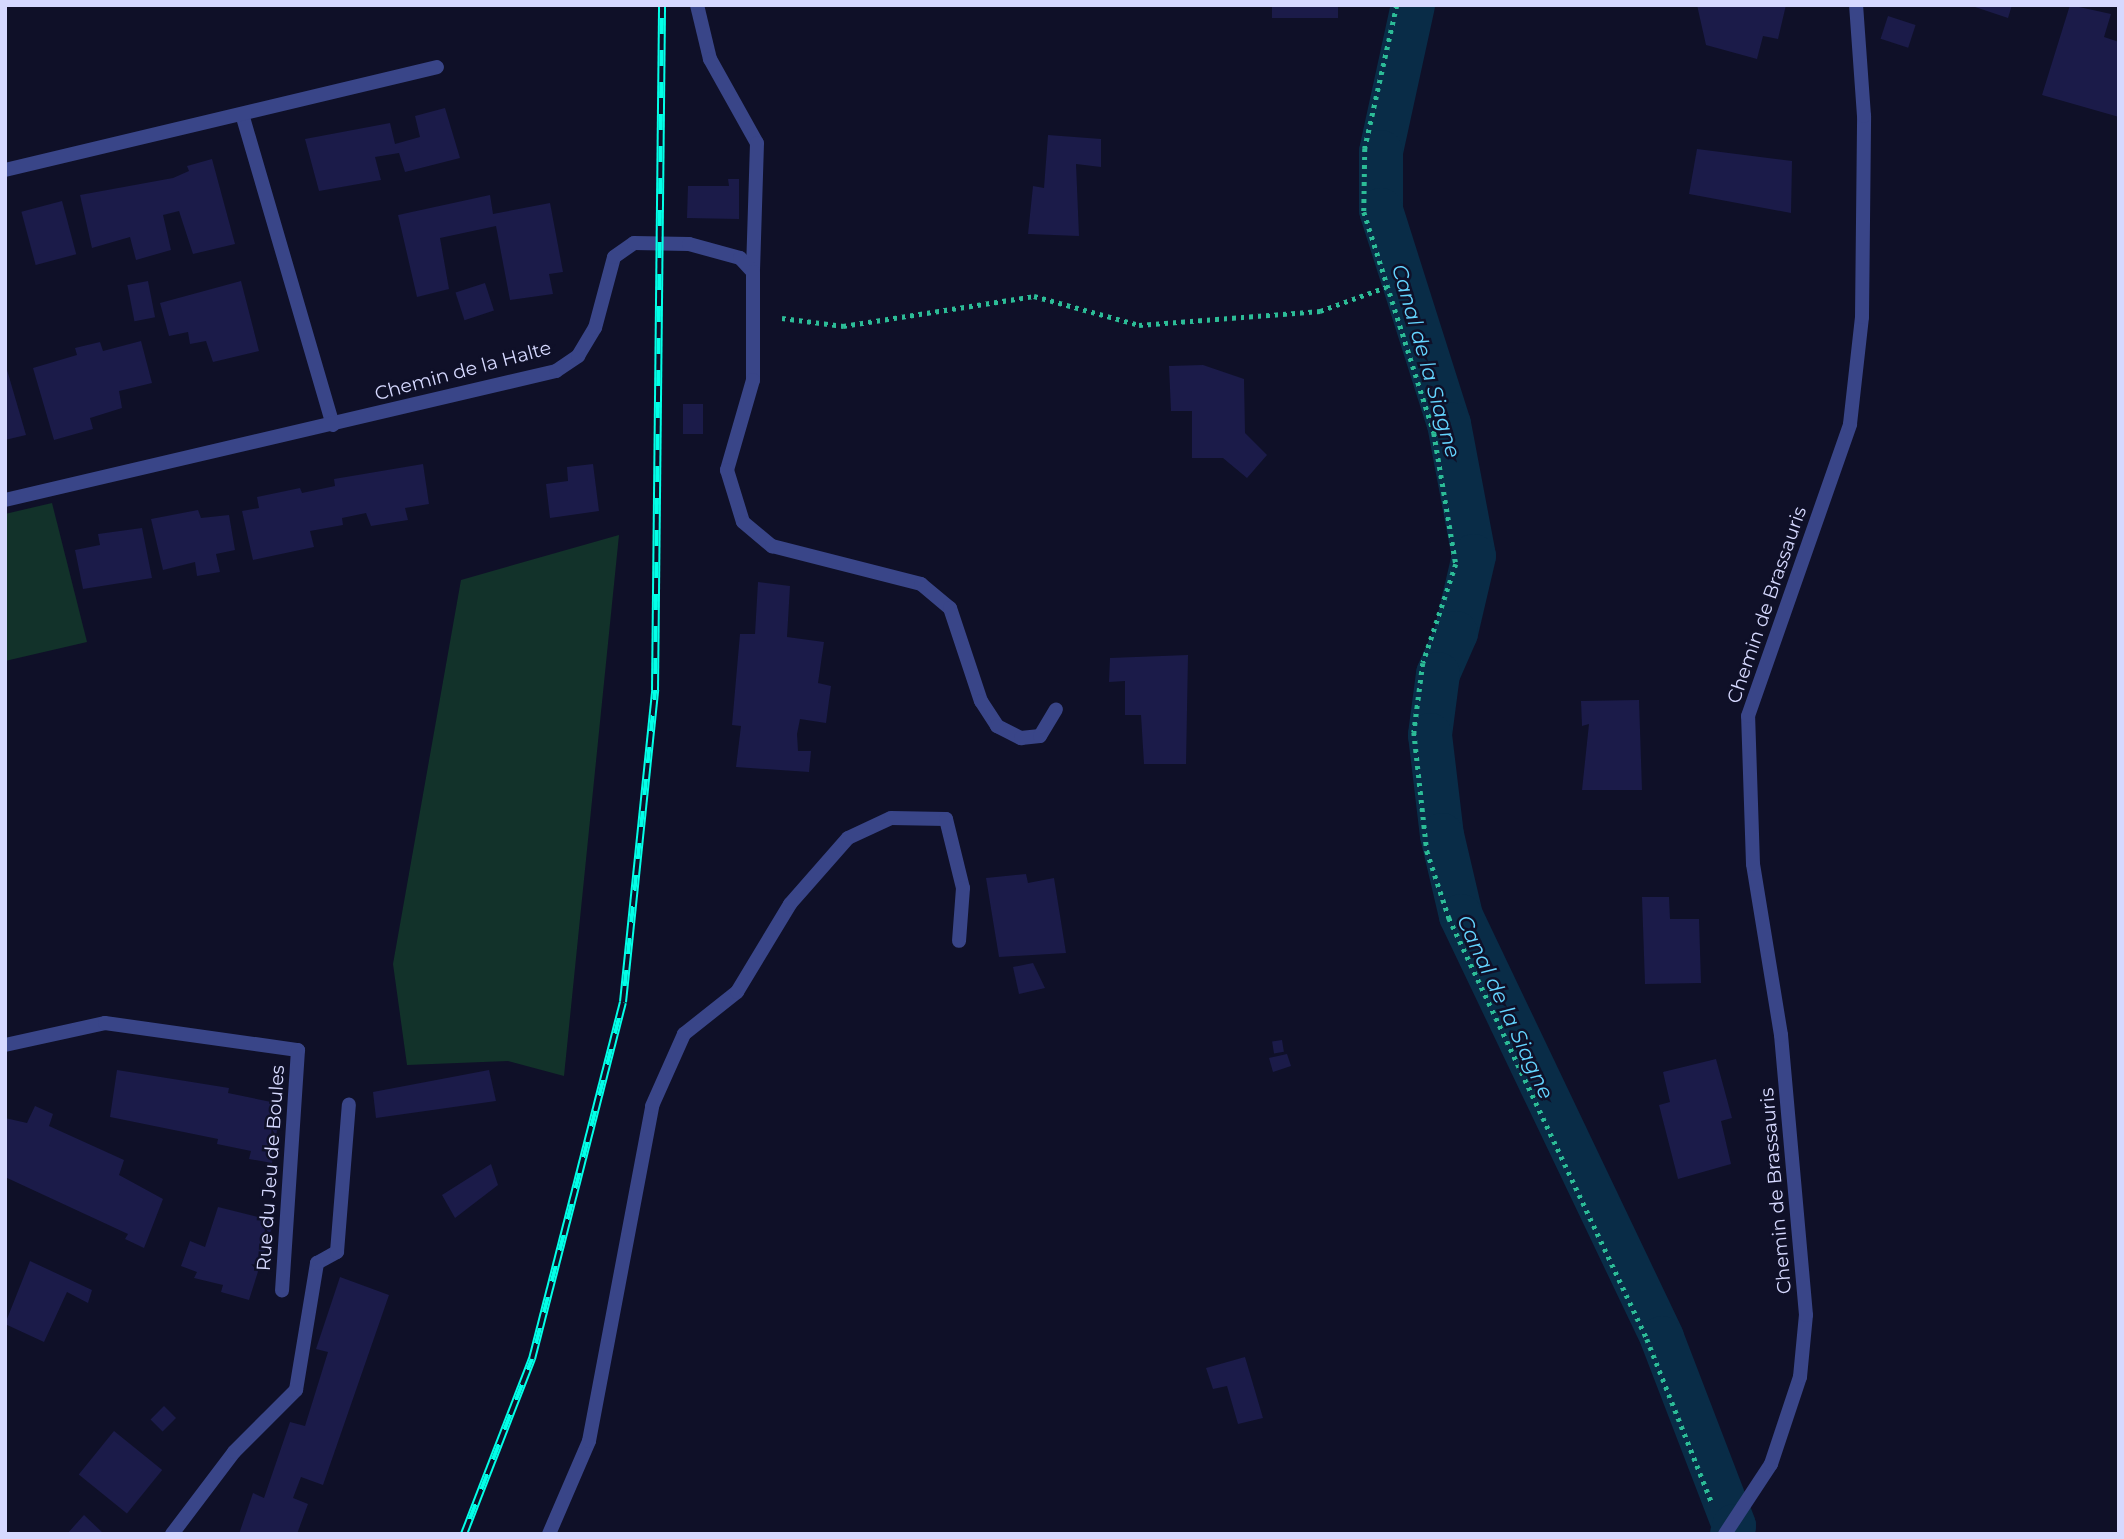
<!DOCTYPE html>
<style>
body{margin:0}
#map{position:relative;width:2124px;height:1539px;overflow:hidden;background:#0f1028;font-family:Montserrat,sans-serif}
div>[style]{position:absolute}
.green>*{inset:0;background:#12322a}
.canal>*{height:44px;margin:-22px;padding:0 22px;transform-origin:22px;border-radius:22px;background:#092c47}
.building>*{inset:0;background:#1b1b49;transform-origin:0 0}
.path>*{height:4.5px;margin-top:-2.25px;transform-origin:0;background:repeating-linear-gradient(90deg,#2cbc97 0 3.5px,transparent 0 8.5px)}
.service>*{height:14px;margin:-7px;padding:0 7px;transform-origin:7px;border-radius:7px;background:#394588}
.minor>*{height:14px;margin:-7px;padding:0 7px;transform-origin:7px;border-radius:7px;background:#394588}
.tertiary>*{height:14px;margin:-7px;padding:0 7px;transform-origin:7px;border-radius:7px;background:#394588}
.rail>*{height:8px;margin-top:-4px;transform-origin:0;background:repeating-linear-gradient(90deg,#0f1028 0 16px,#02ffe7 0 32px);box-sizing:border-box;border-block:2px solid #02ffe7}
span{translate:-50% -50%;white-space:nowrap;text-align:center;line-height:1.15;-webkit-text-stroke:5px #0f1028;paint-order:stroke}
.street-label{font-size:19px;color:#d6d9ff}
.water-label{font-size:21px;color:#64d5ff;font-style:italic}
.frame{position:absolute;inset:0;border:7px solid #d6d9ff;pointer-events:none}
</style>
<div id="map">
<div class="green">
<div style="clip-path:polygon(52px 503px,87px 642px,5px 661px,5px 514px)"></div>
<div style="clip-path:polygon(619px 535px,564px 1076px,508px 1061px,407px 1065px,393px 964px,461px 580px)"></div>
</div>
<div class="canal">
<div style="left:1413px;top:5px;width:150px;rotate:102.3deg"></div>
<div style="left:1381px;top:152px;width:58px;rotate:90deg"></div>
<div style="left:1381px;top:210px;width:225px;rotate:72.4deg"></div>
<div style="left:1449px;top:424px;width:134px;rotate:79.3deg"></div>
<div style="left:1474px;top:556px;width:79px;rotate:103.2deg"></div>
<div style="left:1456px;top:633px;width:45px;rotate:113.7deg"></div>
<div style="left:1438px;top:674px;width:62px;rotate:97.5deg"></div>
<div style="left:1430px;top:735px;width:101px;rotate:83.2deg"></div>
<div style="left:1442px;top:835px;width:83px;rotate:76.8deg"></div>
<div style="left:1461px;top:916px;width:467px;rotate:64.5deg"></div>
<div style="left:1662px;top:1338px;width:201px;rotate:69deg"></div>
<div style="left:1734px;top:1526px;width:8px;rotate:104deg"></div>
</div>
<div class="building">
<div style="left:1272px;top:5px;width:66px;height:13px"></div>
<div style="clip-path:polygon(1697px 5px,1786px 5px,1778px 39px,1763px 36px,1757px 59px,1706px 45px)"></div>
<div style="clip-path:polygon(1969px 5px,2012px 5px,2008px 18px)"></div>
<div style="clip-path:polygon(2070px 5px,2111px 14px,2104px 37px,2119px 42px,2119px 117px,2042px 95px)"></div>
<div style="left:1888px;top:16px;width:29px;height:24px;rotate:18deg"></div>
<div style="clip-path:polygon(445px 108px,460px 158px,405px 172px,399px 153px,375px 157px,381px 180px,319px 191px,305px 139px,390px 123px,395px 144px,420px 137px,415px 116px)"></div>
<div style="clip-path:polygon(1048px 135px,1101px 139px,1101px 167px,1076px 164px,1079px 236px,1028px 234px,1033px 186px,1044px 188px)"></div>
<div style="clip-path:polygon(1697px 149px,1792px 161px,1791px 213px,1689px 194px)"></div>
<div style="clip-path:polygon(212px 159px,235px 244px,193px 254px,179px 211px,163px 215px,171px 250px,136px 260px,130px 237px,92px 248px,80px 195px,173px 178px,189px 171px,187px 166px)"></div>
<div style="clip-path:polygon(728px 179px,739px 179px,739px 219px,687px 218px,688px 186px,729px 186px)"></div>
<div style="clip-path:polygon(490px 195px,493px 214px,550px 203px,563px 272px,549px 274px,553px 294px,510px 300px,496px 226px,440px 238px,449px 289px,417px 297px,398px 215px)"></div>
<div style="left:62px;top:201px;width:55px;height:42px;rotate:75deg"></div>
<div style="left:148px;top:281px;width:37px;height:21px;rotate:79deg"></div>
<div style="clip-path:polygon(241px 281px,259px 351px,213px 362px,206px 341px,190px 344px,188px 332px,169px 336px,160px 303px)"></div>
<div style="left:485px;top:283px;width:29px;height:31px;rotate:72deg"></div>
<div style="clip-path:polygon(141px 341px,152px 383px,119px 391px,122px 408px,90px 418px,93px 429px,54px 440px,33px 368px,77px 355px,75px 348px,100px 342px,103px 351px)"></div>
<div style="clip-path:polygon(5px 363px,26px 435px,5px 440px)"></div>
<div style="clip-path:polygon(1203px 365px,1244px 379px,1245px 433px,1267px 455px,1247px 478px,1223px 458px,1192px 458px,1192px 411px,1171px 411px,1169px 366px)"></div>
<div style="left:683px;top:404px;width:20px;height:30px"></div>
<div style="clip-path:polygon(423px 464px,429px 504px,405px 508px,408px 520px,371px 526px,366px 513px,342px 518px,343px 525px,310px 531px,314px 547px,253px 560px,242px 511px,259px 508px,257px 497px,300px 488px,302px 493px,335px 486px,334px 479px)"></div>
<div style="clip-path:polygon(593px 464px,599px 511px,550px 518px,546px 484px,568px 481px,567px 467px)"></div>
<div style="clip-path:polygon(198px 510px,201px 518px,229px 515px,235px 550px,216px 554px,220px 572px,197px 576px,195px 562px,163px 570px,151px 519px)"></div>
<div style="clip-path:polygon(142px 528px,152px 578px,83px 589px,75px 550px,100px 545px,98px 534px)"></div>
<div style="clip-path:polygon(758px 582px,790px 586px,787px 637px,824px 642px,818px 683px,831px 686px,826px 723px,800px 719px,797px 734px,798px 751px,811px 751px,809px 772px,736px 767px,741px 726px,732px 725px,740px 634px,755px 634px)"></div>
<div style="clip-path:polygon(1188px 655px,1186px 764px,1144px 764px,1141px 715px,1125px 715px,1125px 681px,1109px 682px,1110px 658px)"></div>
<div style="clip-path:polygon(1639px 700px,1642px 790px,1582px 790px,1589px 724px,1582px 726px,1581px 701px)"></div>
<div style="clip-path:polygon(1026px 874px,1028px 883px,1054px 878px,1066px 953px,999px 957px,986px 878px)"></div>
<div style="clip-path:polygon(1642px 897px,1669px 897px,1670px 919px,1699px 919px,1701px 983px,1645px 984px)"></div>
<div style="clip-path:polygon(1033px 963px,1045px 988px,1019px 994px,1013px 967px)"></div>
<div style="left:1282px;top:1040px;width:12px;height:10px;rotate:81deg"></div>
<div style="clip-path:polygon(1287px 1054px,1291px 1066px,1273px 1072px,1269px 1058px)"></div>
<div style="clip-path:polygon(1716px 1059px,1732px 1118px,1721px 1121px,1731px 1164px,1678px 1179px,1659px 1105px,1670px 1102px,1663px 1072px)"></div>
<div style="clip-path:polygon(117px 1070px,229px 1088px,228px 1093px,281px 1104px,272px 1163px,249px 1159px,251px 1151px,217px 1144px,218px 1139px,110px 1117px)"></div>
<div style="clip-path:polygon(489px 1070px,496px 1101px,376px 1118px,373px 1092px)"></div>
<div style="clip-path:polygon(35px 1106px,53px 1114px,49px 1126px,124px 1160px,119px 1175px,163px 1199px,144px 1248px,125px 1239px,128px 1234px,5px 1177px,5px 1118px,27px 1123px)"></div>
<div style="clip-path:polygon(491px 1164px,498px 1185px,455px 1218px,442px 1195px)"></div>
<div style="clip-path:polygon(218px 1207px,274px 1221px,249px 1300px,221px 1292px,223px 1285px,194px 1278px,197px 1272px,181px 1266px,190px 1241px,205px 1247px)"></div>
<div style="clip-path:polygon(30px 1261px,92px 1290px,88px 1303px,67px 1292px,44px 1342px,5px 1324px)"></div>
<div style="clip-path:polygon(340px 1277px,389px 1295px,323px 1485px,301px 1477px,293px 1498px,308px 1504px,297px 1534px,239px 1534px,253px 1493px,264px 1498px,290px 1422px,305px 1426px,328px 1352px,316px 1349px)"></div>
<div style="clip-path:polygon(1245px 1357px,1263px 1418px,1238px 1424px,1227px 1386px,1213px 1389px,1206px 1368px)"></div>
<div style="left:164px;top:1406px;width:17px;height:19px;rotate:45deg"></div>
<div style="left:114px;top:1431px;width:62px;height:56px;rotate:39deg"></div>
<div style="clip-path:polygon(84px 1515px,104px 1534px,67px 1534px)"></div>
</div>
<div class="path">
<div style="left:1397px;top:5px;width:147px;rotate:102.6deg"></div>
<div style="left:1365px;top:148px;width:64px;rotate:90.9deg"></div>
<div style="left:1364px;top:212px;width:232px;rotate:72.4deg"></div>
<div style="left:1434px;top:433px;width:133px;rotate:80.5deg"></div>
<div style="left:1456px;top:564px;width:104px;rotate:108.4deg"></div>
<div style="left:1423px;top:663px;width:70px;rotate:97.4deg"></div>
<div style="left:1414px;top:732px;width:120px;rotate:83.8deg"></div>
<div style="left:1427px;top:851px;width:71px;rotate:71.8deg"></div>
<div style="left:1449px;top:918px;width:465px;rotate:64.8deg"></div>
<div style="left:1647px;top:1339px;width:176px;rotate:68.4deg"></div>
<div style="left:782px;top:318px;width:62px;rotate:7.5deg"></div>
<div style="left:843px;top:326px;width:193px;rotate:-8.9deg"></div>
<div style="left:1034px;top:296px;width:109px;rotate:15.4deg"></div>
<div style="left:1139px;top:325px;width:182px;rotate:-4.4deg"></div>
<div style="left:1320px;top:311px;width:70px;rotate:-20deg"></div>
</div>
<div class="service">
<div style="left:172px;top:1534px;width:103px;rotate:-52.9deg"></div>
<div style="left:234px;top:1452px;width:88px;rotate:-45deg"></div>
<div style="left:296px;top:1390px;width:129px;rotate:-80.6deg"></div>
<div style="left:317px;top:1263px;width:23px;rotate:-29deg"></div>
<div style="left:337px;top:1252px;width:148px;rotate:-85.4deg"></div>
<div style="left:549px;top:1534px;width:101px;rotate:-66.7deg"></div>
<div style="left:589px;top:1441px;width:341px;rotate:-79.3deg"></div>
<div style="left:652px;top:1106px;width:79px;rotate:-66deg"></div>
<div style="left:684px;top:1034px;width:68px;rotate:-38.4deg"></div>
<div style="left:737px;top:992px;width:103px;rotate:-58.9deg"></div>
<div style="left:790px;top:904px;width:88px;rotate:-48.7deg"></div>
<div style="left:848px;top:838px;width:47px;rotate:-24.9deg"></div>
<div style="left:891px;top:818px;width:55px;rotate:1deg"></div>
<div style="left:946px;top:819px;width:71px;rotate:76.2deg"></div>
<div style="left:963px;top:888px;width:53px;rotate:94.3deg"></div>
</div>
<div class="minor">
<div style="left:697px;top:5px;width:56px;rotate:76.5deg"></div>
<div style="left:710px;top:59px;width:96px;rotate:60.8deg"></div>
<div style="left:757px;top:143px;width:129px;rotate:91.8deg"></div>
<div style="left:242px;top:114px;width:324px;rotate:73.7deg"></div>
<div style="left:5px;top:170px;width:444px;rotate:-13.4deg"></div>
<div style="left:5px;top:500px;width:566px;rotate:-13.18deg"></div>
<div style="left:556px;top:371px;width:27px;rotate:-34deg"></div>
<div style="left:578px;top:356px;width:33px;rotate:-59deg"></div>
<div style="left:595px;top:328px;width:73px;rotate:-75deg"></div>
<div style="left:614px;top:257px;width:24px;rotate:-35deg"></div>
<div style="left:634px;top:243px;width:55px;rotate:1deg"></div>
<div style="left:689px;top:244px;width:53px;rotate:15.4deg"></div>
<div style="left:740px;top:258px;width:19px;rotate:47deg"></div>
<div style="left:753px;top:272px;width:108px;rotate:90deg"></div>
<div style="left:753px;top:380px;width:94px;rotate:106.1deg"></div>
<div style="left:727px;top:470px;width:54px;rotate:72.9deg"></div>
<div style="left:743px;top:522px;width:38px;rotate:40deg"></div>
<div style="left:772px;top:546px;width:154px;rotate:14.3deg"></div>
<div style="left:921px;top:584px;width:38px;rotate:40deg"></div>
<div style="left:950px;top:608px;width:98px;rotate:71.6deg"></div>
<div style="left:981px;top:701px;width:30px;rotate:57deg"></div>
<div style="left:997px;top:726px;width:27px;rotate:27deg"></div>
<div style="left:1021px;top:738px;width:19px;rotate:-6deg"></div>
<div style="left:1040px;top:736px;width:31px;rotate:-59deg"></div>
<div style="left:5px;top:1045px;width:102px;rotate:-12.4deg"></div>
<div style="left:105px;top:1023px;width:195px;rotate:8deg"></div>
<div style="left:298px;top:1050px;width:241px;rotate:93.8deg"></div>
</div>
<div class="tertiary">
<div style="left:1725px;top:1534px;width:84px;rotate:-56.7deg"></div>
<div style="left:1771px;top:1464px;width:92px;rotate:-71.6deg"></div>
<div style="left:1800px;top:1377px;width:62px;rotate:-84.5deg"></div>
<div style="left:1806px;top:1315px;width:281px;rotate:-95.1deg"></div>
<div style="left:1781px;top:1035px;width:173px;rotate:-99.3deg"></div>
<div style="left:1753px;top:864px;width:148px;rotate:-91.9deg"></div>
<div style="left:1748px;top:716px;width:309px;rotate:-70.7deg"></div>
<div style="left:1850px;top:424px;width:108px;rotate:-83.6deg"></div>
<div style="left:1862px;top:317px;width:201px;rotate:-89.4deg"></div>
<div style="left:1864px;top:116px;width:111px;rotate:-94.1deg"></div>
</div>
<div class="rail">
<div style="left:464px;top:1534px;width:188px;rotate:-68.8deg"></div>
<div style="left:532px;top:1359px;width:368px;rotate:-75.7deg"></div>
<div style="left:623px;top:1002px;width:314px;rotate:-84.1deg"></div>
<div style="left:655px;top:690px;width:685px;rotate:-89.41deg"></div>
</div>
<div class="street-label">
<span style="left:463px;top:371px;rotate:-15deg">Chemin de la Halte</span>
<span style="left:1767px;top:605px;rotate:-71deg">Chemin de Brassauris</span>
<span style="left:271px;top:1168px;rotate:-86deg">Rue du Jeu de Boules</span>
<span style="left:1776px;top:1191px;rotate:-95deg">Chemin de Brassauris</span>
</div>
<div class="water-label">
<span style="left:1426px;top:361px;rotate:74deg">Canal de la Siagne</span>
<span style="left:1505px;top:1007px;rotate:65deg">Canal de la Siagne</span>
</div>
<div class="frame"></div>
</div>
